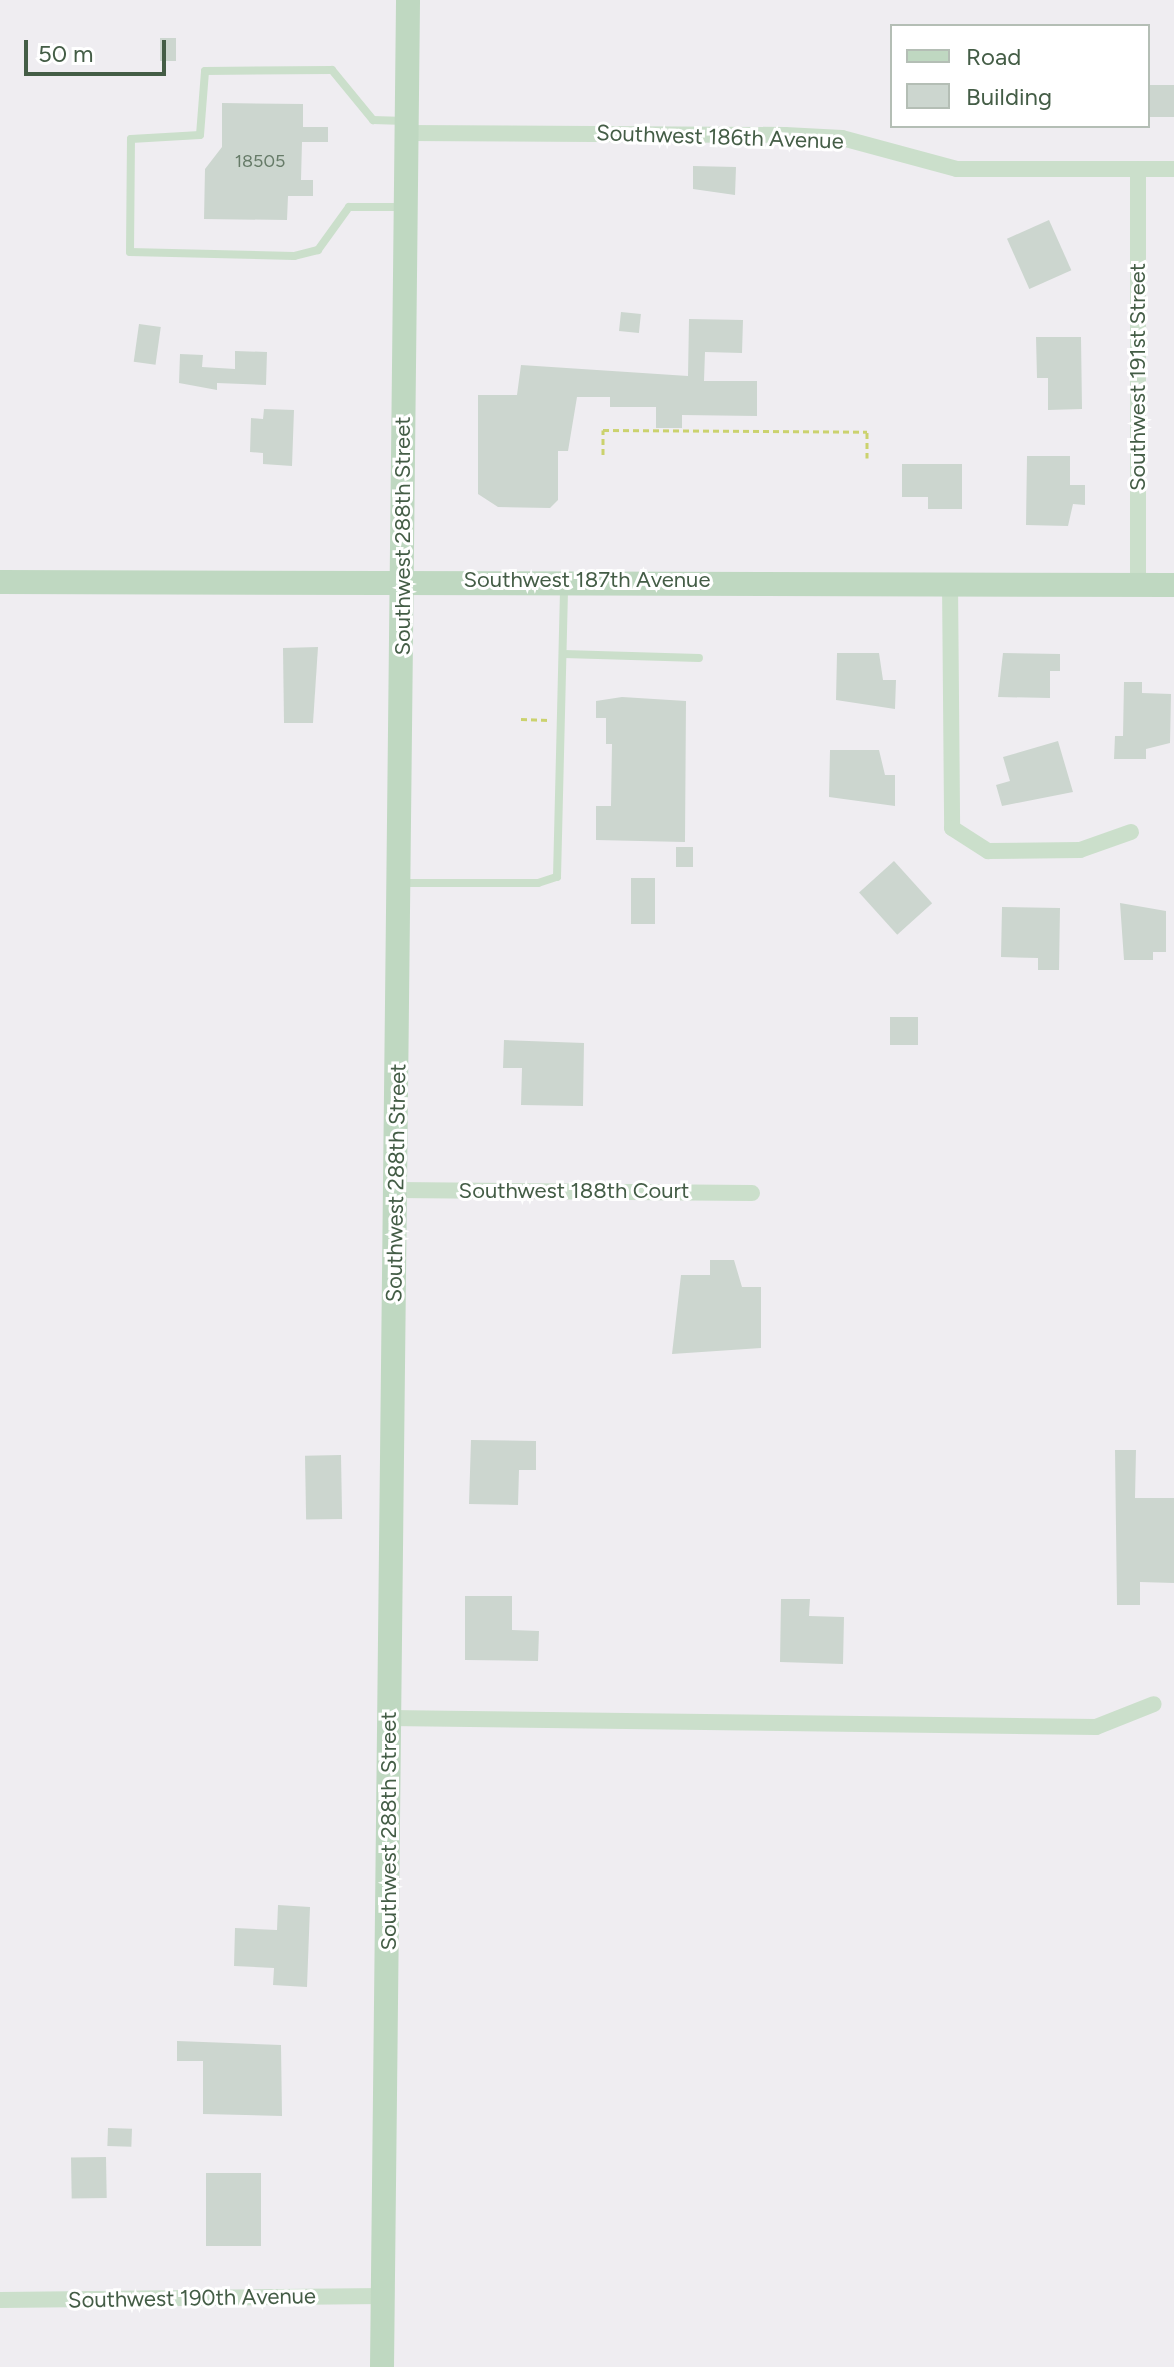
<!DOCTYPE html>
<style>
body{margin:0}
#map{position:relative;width:1174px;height:2367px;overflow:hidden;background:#efedf1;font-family:Figtree,sans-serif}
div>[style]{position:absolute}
.building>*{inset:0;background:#ccd6cf;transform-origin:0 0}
.path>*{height:3px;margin-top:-1.5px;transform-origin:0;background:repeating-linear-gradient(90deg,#cbd26e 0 6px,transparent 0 10px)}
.lane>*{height:8px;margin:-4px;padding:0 4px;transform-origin:4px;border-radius:4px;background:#cbdfcb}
.street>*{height:16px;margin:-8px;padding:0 8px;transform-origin:8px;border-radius:8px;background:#cbdfcb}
.secondary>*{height:24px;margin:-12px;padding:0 12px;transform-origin:12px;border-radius:12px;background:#bfd8c1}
span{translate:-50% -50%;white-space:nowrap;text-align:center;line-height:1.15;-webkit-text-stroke:6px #fff;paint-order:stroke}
.number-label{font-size:18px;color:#667b68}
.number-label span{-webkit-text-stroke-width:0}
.street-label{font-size:22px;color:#445d46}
.legend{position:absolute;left:890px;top:24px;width:260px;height:104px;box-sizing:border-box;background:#fff;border:2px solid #b4beb5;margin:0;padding:10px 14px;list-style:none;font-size:24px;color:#445d46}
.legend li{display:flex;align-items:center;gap:16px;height:40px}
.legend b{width:40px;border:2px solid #b4beb5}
.scale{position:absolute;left:24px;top:40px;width:142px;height:36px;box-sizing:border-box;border:4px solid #445d46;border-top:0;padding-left:10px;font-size:24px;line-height:28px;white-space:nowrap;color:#445d46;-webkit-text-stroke:6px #fff;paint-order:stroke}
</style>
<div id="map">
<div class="building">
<div style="left:176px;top:38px;width:23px;height:16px;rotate:90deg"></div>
<div style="left:1148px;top:85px;width:26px;height:32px"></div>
<div style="clip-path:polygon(222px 103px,303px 104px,303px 127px,328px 127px,328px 142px,302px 142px,301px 180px,313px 180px,313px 196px,288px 196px,287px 220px,204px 219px,205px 169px,222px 147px)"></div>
<div style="clip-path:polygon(693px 166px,736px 167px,735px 195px,693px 189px)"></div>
<div style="left:1049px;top:220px;width:55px;height:46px;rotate:66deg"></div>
<div style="left:621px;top:312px;width:20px;height:19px;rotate:6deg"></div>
<div style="clip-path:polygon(689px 319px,743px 320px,742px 353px,705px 352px,704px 381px,757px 381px,757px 416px,682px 415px,682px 428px,656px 428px,656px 407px,610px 407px,610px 397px,577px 397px,568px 451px,558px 451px,558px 500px,550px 508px,498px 507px,478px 494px,478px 395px,517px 395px,521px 365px,688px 376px)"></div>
<div style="left:139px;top:324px;width:22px;height:38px;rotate:8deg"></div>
<div style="clip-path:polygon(1036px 337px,1081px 337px,1082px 409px,1048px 410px,1048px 378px,1037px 378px)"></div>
<div style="clip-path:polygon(235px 351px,267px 352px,266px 385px,217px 383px,217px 390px,179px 383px,180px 354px,203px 355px,202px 367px,235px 369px)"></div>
<div style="clip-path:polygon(264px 409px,294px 410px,292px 466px,263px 464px,263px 453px,250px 452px,251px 418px,263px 419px)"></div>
<div style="clip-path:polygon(1027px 456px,1070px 456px,1070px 485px,1085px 485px,1085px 505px,1073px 504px,1068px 526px,1026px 525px)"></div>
<div style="clip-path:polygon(902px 464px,962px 464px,962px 509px,928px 509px,928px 497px,902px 497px)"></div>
<div style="clip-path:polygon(318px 647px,313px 723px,284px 723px,283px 648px)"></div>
<div style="clip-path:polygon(837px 653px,879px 653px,883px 680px,896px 680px,895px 709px,836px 700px)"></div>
<div style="clip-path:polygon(1003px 653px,1060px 654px,1060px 671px,1050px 671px,1050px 698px,998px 697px)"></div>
<div style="clip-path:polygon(1124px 682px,1142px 682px,1142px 693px,1171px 694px,1170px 743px,1146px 749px,1146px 759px,1114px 759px,1115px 736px,1123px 736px)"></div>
<div style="clip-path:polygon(622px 697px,686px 701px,685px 842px,596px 840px,596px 806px,611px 806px,612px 744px,606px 744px,606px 718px,596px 718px,596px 701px)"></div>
<div style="clip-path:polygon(1058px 741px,1073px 792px,1002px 806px,996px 785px,1010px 781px,1003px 757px)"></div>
<div style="clip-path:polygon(830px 750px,879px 750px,885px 775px,895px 775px,895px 806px,829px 797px)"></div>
<div style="left:676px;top:847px;width:17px;height:20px"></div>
<div style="left:894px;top:861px;width:57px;height:47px;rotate:48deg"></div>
<div style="left:631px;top:878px;width:24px;height:46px"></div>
<div style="clip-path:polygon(1120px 903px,1166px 911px,1166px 952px,1153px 952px,1153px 960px,1124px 960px)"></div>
<div style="clip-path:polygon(1002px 907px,1060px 908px,1059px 970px,1038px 970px,1038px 958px,1001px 957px)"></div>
<div style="left:890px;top:1017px;width:28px;height:28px"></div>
<div style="clip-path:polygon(504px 1040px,584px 1043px,583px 1106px,521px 1105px,522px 1068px,503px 1068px)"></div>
<div style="clip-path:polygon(710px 1260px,734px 1260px,742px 1287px,761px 1287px,761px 1348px,672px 1354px,681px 1275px,710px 1275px)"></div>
<div style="clip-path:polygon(471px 1440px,536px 1441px,536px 1470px,519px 1470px,518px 1505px,469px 1504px)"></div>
<div style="clip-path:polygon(1115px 1450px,1136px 1450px,1135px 1498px,1174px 1498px,1174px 1583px,1140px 1582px,1140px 1605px,1117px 1605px)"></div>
<div style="left:341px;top:1455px;width:64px;height:36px;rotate:89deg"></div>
<div style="clip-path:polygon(465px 1596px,512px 1596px,512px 1630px,539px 1631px,538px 1661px,465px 1660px)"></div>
<div style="clip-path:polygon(781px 1599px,810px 1599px,809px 1616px,844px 1617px,843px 1664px,780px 1662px)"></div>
<div style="clip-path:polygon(278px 1905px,310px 1907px,307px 1987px,273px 1985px,274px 1968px,234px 1966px,235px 1928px,277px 1930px)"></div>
<div style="clip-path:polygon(177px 2041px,281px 2045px,282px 2116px,203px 2114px,203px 2061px,177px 2061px)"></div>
<div style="left:108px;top:2128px;width:24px;height:18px;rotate:2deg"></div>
<div style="left:106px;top:2157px;width:41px;height:35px;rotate:89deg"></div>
<div style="left:206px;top:2173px;width:55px;height:73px"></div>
</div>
<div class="path">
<div style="left:603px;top:455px;width:25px;rotate:-90deg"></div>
<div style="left:603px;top:430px;width:264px;rotate:0.4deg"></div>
<div style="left:867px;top:432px;width:26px;rotate:90deg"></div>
<div style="left:521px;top:719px;width:28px;rotate:2deg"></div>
</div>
<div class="lane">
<div style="left:401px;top:207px;width:52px;rotate:180deg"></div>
<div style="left:349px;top:207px;width:53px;rotate:125.8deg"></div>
<div style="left:318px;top:250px;width:25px;rotate:166deg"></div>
<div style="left:294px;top:256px;width:164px;rotate:-178.6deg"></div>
<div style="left:130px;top:252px;width:113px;rotate:-89.5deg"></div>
<div style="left:131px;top:139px;width:69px;rotate:-3.3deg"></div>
<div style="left:200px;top:135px;width:64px;rotate:-85.5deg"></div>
<div style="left:205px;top:71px;width:127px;rotate:-0.5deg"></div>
<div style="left:332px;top:70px;width:65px;rotate:50.6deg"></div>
<div style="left:373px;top:120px;width:32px;rotate:2deg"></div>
<div style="left:564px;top:654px;width:135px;rotate:1.7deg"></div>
<div style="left:401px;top:883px;width:137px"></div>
<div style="left:538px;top:883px;width:20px;rotate:-18deg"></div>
<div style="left:557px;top:877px;width:292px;rotate:-88.6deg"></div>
</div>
<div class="street">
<div style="left:405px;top:133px;width:380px;rotate:0.3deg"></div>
<div style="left:785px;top:135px;width:57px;rotate:3deg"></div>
<div style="left:842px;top:138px;width:119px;rotate:15.1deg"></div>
<div style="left:957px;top:169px;width:217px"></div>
<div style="left:1138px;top:169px;width:415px;rotate:90deg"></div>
<div style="left:950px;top:583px;width:245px;rotate:89.5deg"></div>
<div style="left:952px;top:828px;width:43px;rotate:32.6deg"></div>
<div style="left:988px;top:851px;width:92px;rotate:-0.6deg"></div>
<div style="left:1080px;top:850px;width:54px;rotate:-19.4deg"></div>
<div style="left:396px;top:1190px;width:356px;rotate:0.5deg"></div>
<div style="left:389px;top:1718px;width:707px;rotate:0.73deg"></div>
<div style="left:1096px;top:1727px;width:62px;rotate:-21.6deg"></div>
<div style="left:0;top:2300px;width:383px;rotate:-0.6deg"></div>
</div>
<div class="secondary">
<div style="left:0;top:582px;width:1174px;rotate:0.15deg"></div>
<div style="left:382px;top:2367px;width:2367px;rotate:-89.37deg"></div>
</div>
<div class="number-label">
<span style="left:260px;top:161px">18505</span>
</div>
<div class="street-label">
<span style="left:720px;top:137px;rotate:2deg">Southwest 186th Avenue</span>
<span style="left:1138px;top:377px;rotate:-90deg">Southwest 191st Street</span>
<span style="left:403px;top:536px;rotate:-90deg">Southwest 288th Street</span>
<span style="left:587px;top:580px">Southwest 187th Avenue</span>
<span style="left:396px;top:1183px;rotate:-89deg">Southwest 288th Street</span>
<span style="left:574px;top:1191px">Southwest 188th Court</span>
<span style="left:389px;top:1831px;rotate:-90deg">Southwest 288th Street</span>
<span style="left:192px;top:2298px;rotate:-1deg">Southwest 190th Avenue</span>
</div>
<ul class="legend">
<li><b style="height:10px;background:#bfd8c1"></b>Road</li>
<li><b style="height:22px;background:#ccd6cf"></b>Building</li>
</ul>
<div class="scale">50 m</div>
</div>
